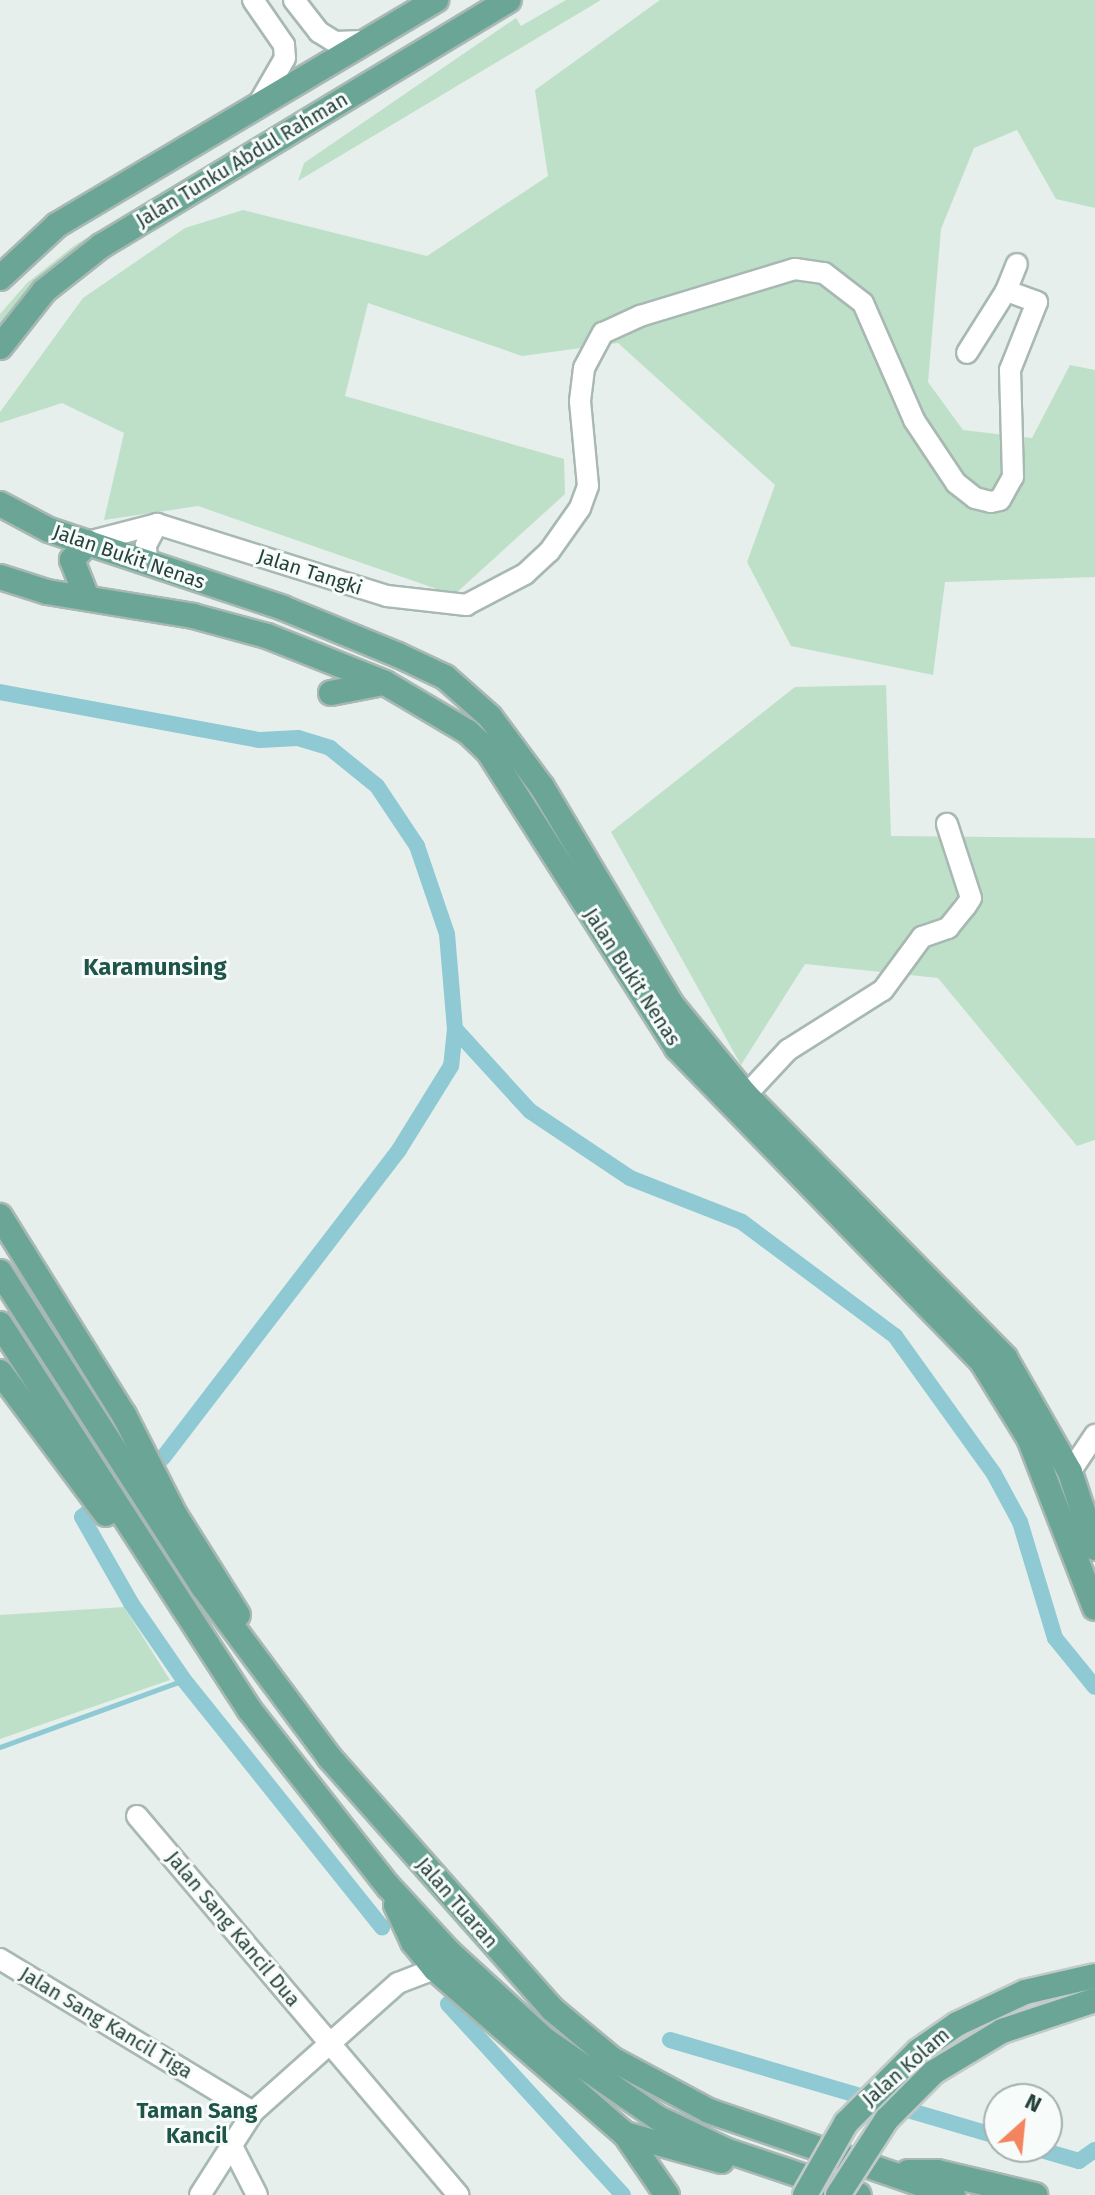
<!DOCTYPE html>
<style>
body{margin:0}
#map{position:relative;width:1095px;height:2195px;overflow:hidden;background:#e6efeb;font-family:"Fira Sans",sans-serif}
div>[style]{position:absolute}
.green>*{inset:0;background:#bfe0c8}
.stream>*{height:5px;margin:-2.5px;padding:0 2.5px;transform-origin:2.5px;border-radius:2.5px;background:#8ec9d4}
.canal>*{height:16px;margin:-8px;padding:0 8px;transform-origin:8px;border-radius:8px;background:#8ec9d4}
.roads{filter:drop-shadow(2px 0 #a8b8b2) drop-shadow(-2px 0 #a8b8b2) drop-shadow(0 2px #a8b8b2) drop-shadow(0 -2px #a8b8b2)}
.minor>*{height:20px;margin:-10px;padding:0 10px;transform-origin:10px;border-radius:10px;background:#fff}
.major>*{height:24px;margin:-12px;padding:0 12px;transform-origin:12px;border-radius:12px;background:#6aa596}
.bridges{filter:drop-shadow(2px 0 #c2cac8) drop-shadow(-2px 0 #c2cac8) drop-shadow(0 2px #c2cac8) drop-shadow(0 -2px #c2cac8)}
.major-bridge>*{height:24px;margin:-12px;padding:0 12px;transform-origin:12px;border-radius:12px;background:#6aa596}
span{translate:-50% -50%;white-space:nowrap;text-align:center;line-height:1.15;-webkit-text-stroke:6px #f7fbf9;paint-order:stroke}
.street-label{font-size:20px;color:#24423a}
.neighbourhood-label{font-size:22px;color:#1f5548;font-weight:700}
.quarter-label{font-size:24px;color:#1f5548;font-weight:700}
.north{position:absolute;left:983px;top:2083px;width:80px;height:80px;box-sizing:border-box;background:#f7fbf9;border:2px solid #a3b1ad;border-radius:50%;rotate:27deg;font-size:22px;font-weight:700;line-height:32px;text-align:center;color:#24423a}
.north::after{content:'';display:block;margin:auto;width:28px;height:36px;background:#f4845f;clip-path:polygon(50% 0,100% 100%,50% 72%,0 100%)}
</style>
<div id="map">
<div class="green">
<div style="clip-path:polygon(483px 0,495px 0,79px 250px,33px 287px,0 326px,0 314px,27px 283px,75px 245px)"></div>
<div style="clip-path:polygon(566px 0,601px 0,298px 181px,304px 163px,488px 37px,516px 18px,521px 26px)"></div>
<div style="clip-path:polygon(660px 0,1095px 0,1095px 208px,1056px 199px,1017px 130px,974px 148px,941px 229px,928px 382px,963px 430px,1032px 438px,1070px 365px,1095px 370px,1095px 577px,945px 582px,933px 675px,791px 646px,747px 562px,775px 485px,618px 343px,522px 356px,368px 303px,345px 396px,564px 459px,565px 494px,454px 595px,198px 506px,104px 520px,124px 433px,62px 403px,0 423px,0 412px,83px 298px,185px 228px,243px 210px,427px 256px,548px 176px,535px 90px)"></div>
<div style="clip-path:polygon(886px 685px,891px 836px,1095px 838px,1095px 1140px,1077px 1146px,938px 978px,805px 964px,741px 1065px,611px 832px,795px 687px)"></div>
<div style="clip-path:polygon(124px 1607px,170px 1680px,0 1739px,0 1615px)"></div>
</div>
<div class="stream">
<div style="left:0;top:1747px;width:196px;rotate:-20deg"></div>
</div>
<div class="canal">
<div style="left:0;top:692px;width:264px;rotate:10.5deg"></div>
<div style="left:260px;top:740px;width:38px;rotate:-3deg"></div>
<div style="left:298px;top:738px;width:34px;rotate:17deg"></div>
<div style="left:330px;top:748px;width:60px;rotate:39deg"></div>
<div style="left:377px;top:786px;width:72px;rotate:56.3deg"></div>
<div style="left:417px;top:846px;width:93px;rotate:71.2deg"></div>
<div style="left:447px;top:934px;width:95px;rotate:85.2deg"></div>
<div style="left:455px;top:1029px;width:37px;rotate:96deg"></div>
<div style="left:451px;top:1066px;width:99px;rotate:121.8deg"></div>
<div style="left:399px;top:1150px;width:388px;rotate:127.5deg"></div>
<div style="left:455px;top:1029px;width:111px;rotate:47.6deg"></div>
<div style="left:530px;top:1111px;width:120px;rotate:33.8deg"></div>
<div style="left:630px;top:1178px;width:120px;rotate:21.4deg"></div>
<div style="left:742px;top:1222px;width:191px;rotate:36.7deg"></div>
<div style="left:895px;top:1336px;width:170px;rotate:54.3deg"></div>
<div style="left:994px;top:1474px;width:55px;rotate:61.6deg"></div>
<div style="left:1020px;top:1522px;width:121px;rotate:73.2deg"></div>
<div style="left:1055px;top:1638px;width:63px;rotate:50.8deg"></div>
<div style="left:87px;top:1513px;width:6px;rotate:141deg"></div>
<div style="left:82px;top:1517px;width:99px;rotate:60.3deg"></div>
<div style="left:131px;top:1603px;width:93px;rotate:55.5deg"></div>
<div style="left:184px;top:1680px;width:317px;rotate:51.3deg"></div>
<div style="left:448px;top:2004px;width:259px;rotate:47.5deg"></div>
<div style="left:670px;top:2040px;width:343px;rotate:16.4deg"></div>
<div style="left:1031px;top:2147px;width:50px;rotate:16.3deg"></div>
<div style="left:1079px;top:2161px;width:19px;rotate:-35deg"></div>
</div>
<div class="roads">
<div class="minor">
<div style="left:253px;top:0;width:55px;rotate:55.4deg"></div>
<div style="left:284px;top:45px;width:13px;rotate:86deg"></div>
<div style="left:285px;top:58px;width:52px;rotate:120deg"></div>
<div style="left:294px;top:0;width:41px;rotate:52deg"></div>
<div style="left:319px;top:32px;width:19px;rotate:32deg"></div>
<div style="left:335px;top:42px;width:28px;rotate:-2deg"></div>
<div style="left:1006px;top:291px;width:29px;rotate:-68deg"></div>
<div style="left:88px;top:542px;width:71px;rotate:-14.6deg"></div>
<div style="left:157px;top:524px;width:241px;rotate:17.4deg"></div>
<div style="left:387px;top:596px;width:80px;rotate:6.5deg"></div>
<div style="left:466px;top:605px;width:67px;rotate:-27.7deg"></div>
<div style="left:525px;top:574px;width:33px;rotate:-43deg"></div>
<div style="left:549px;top:552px;width:54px;rotate:-54.8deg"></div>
<div style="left:580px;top:508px;width:23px;rotate:-70deg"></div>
<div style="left:588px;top:486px;width:85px;rotate:-95.4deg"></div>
<div style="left:580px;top:401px;width:33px;rotate:-83deg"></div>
<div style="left:584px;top:368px;width:40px;rotate:-62deg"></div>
<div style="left:603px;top:333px;width:41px;rotate:-24.7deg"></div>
<div style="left:640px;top:316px;width:162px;rotate:-16.9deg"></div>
<div style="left:795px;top:269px;width:29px;rotate:8deg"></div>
<div style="left:824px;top:273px;width:49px;rotate:37.6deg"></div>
<div style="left:863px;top:303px;width:128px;rotate:66.4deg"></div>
<div style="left:914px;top:420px;width:76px;rotate:56.3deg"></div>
<div style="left:956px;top:483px;width:24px;rotate:38deg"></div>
<div style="left:975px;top:498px;width:16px;rotate:14deg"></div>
<div style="left:991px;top:502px;width:9px;rotate:-13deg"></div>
<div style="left:1000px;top:500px;width:26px;rotate:-61deg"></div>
<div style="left:1013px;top:477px;width:107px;rotate:-91.6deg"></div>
<div style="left:1010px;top:370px;width:73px;rotate:-68.3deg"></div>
<div style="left:1037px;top:302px;width:33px;rotate:-160deg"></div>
<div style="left:1006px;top:291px;width:73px;rotate:122.2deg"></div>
<div style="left:147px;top:561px;width:16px;rotate:-94deg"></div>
<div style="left:146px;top:545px;width:24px;rotate:-62deg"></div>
<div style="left:746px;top:1095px;width:62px;rotate:-47deg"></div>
<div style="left:788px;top:1050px;width:112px;rotate:-32.3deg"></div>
<div style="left:883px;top:990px;width:66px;rotate:-53.7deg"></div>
<div style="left:922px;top:937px;width:28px;rotate:-19deg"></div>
<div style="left:948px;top:928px;width:28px;rotate:-51deg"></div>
<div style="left:966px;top:906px;width:9px;rotate:-58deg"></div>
<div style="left:971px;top:898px;width:78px;rotate:-108deg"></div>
<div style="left:1070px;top:1472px;width:45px;rotate:-56deg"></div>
<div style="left:137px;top:1816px;width:497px;rotate:49.7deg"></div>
<div style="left:0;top:1959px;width:296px;rotate:31.2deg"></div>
<div style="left:231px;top:2144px;width:57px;rotate:63deg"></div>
<div style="left:200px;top:2195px;width:98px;rotate:-57.4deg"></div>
<div style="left:253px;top:2112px;width:194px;rotate:-41.7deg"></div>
<div style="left:398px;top:1983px;width:40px;rotate:-21deg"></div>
</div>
<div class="major">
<div style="left:0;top:278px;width:78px;rotate:-42.9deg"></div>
<div style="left:57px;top:225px;width:441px;rotate:-30.7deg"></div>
<div style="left:0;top:347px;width:71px;rotate:-51.8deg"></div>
<div style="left:44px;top:291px;width:73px;rotate:-38.3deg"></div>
<div style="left:101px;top:246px;width:476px;rotate:-31.1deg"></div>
<div style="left:0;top:504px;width:55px;rotate:28deg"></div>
<div style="left:49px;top:530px;width:247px;rotate:18.4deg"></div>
<div style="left:283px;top:608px;width:124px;rotate:22.2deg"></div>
<div style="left:398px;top:655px;width:52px;rotate:25.1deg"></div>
<div style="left:445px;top:677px;width:60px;rotate:41.6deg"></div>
<div style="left:490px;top:717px;width:87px;rotate:53.4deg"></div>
<div style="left:542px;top:787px;width:254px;rotate:59.2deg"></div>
<div style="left:672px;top:1005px;width:117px;rotate:50.6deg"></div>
<div style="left:746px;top:1095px;width:369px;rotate:45.4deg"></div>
<div style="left:1005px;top:1358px;width:131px;rotate:60.3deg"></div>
<div style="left:1070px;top:1472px;width:80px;rotate:71.8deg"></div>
<div style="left:0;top:577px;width:49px;rotate:17.7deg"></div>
<div style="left:47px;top:592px;width:148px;rotate:9.3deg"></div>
<div style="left:193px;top:616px;width:77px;rotate:15.1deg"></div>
<div style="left:267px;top:636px;width:127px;rotate:21.7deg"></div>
<div style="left:385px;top:683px;width:96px;rotate:30.6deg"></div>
<div style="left:468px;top:732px;width:28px;rotate:44deg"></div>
<div style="left:488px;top:751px;width:352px;rotate:57.5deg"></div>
<div style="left:677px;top:1048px;width:438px;rotate:45.8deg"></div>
<div style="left:982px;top:1362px;width:89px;rotate:58.3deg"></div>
<div style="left:1029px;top:1438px;width:182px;rotate:68.8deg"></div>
<div style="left:87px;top:598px;width:41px;rotate:-111.5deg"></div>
<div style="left:72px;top:560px;width:24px;rotate:-48deg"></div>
<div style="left:331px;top:693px;width:53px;rotate:-10.9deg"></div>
<div style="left:0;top:1216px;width:234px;rotate:58.1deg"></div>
<div style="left:124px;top:1415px;width:112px;rotate:63deg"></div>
<div style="left:175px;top:1515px;width:118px;rotate:57.8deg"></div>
<div style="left:0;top:1272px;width:375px;rotate:57.2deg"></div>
<div style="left:203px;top:1587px;width:213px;rotate:53.4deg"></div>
<div style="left:330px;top:1758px;width:335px;rotate:48.5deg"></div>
<div style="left:552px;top:2009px;width:78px;rotate:39.8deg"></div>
<div style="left:612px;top:2059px;width:110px;rotate:28.2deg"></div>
<div style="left:709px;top:2111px;width:258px;rotate:19deg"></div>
<div style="left:0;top:1324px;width:459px;rotate:57.1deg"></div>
<div style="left:249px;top:1709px;width:225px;rotate:51.9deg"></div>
<div style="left:388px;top:1886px;width:90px;rotate:47.3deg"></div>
<div style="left:449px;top:1952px;width:130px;rotate:42.5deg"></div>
<div style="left:545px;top:2040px;width:137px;rotate:34.6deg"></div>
<div style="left:658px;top:2118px;width:74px;rotate:25.5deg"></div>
<div style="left:725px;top:2150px;width:141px;rotate:18.6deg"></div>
<div style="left:0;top:1372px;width:177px;rotate:53.3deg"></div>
<div style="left:396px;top:1905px;width:41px;rotate:65.3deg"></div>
<div style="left:413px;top:1942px;width:35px;rotate:51deg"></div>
<div style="left:435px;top:1969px;width:252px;rotate:41deg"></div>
<div style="left:625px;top:2134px;width:74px;rotate:55.5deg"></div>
<div style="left:625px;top:2134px;width:100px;rotate:15.7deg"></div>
<div style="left:908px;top:2172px;width:29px"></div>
<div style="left:937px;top:2172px;width:101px;rotate:13.2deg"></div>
</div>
</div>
<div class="bridges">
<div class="major-bridge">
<div style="left:805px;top:2195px;width:83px;rotate:-60.3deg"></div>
<div style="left:846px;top:2123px;width:102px;rotate:-45deg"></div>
<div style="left:918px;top:2051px;width:47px;rotate:-34.7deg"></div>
<div style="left:957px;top:2024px;width:75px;rotate:-25.2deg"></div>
<div style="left:1025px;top:1992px;width:72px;rotate:-12.9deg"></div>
<div style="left:838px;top:2195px;width:90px;rotate:-57.2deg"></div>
<div style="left:887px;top:2119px;width:66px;rotate:-45deg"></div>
<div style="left:934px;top:2072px;width:79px;rotate:-31.1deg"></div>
<div style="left:1002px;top:2031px;width:98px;rotate:-18.4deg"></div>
</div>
</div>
<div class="street-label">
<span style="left:242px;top:160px;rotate:-31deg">Jalan Tunku Abdul Rahman</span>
<span style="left:129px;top:557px;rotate:19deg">Jalan Bukit Nenas</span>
<span style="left:310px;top:572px;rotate:18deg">Jalan Tangki</span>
<span style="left:632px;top:977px;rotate:57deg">Jalan Bukit Nenas</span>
<span style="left:457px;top:1903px;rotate:49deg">Jalan Tuaran</span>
<span style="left:233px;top:1929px;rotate:50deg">Jalan Sang Kancil Dua</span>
<span style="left:106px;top:2023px;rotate:31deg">Jalan Sang Kancil Tiga</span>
<span style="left:906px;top:2067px;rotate:-41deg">Jalan Kolam</span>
</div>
<div class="neighbourhood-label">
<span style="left:197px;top:2123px">Taman Sang<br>Kancil</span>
</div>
<div class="quarter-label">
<span style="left:155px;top:968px">Karamunsing</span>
</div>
<div class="north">N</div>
</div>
